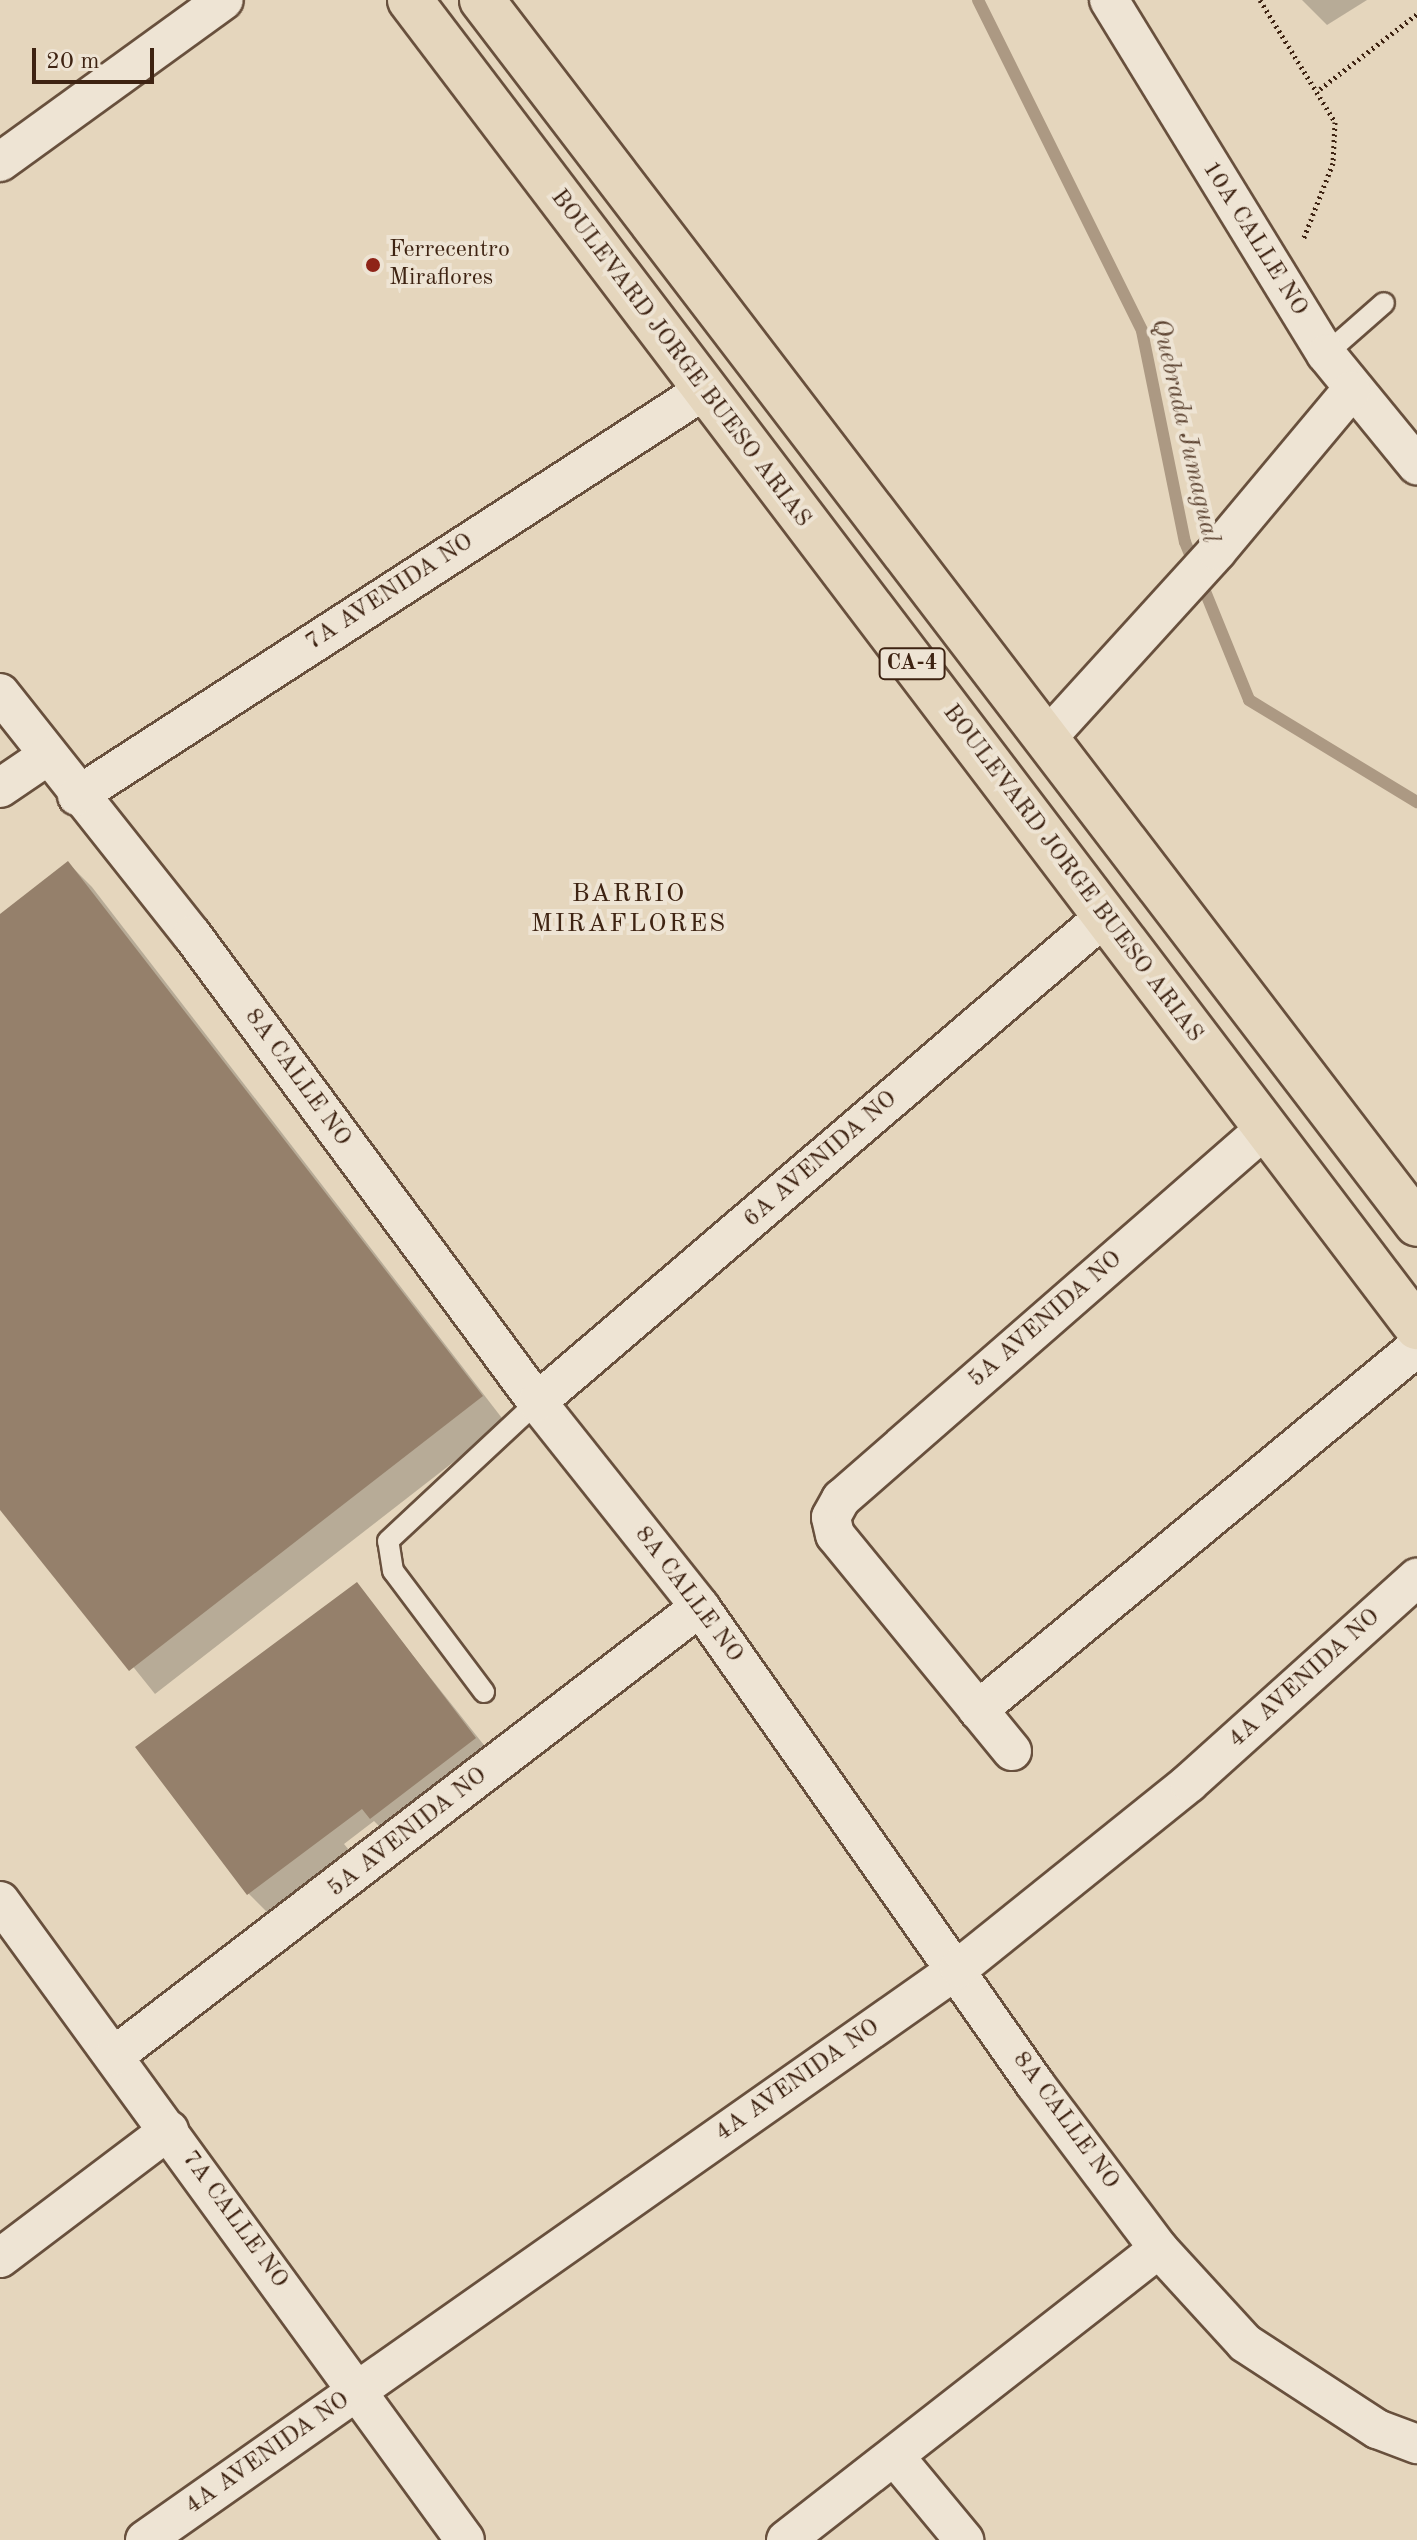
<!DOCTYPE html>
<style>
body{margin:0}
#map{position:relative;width:1417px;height:2540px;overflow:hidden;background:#e5d6bd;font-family:"Old Standard TT",serif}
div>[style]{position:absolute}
.shadow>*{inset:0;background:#0003}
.stream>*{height:12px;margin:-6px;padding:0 6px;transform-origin:6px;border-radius:6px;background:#ac9983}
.building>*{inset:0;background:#95806b}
.path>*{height:5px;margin-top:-2.5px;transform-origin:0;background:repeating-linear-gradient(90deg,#3e2312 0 2px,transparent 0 6px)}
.roads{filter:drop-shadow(2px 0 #68503d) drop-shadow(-2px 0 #68503d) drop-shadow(0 2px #68503d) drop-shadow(0 -2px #68503d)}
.lane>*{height:20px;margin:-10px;padding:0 10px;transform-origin:10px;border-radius:10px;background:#eee4d4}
.street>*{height:38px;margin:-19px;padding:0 19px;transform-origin:19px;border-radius:19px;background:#eee4d4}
.primary>*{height:44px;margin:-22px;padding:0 22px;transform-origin:22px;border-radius:22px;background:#e5d6bd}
.dots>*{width:22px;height:22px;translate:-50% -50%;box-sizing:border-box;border:4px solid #eee4d4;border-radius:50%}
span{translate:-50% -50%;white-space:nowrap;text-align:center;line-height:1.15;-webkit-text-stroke:8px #eee4d4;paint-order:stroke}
.shield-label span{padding:2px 6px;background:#eee4d4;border:2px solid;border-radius:6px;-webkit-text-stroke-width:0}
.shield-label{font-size:22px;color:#3e2312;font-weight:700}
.street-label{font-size:24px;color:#3e2312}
.poi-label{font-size:24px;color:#3e2312}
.left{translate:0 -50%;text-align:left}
.water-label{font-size:26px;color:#5f4634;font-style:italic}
.neighbourhood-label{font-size:26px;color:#3e2312;letter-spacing:2px}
.scale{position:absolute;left:32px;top:48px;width:122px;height:36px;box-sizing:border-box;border:4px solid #3e2312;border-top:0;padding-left:10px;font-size:24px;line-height:28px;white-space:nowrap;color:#3e2312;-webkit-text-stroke:6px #eee4d4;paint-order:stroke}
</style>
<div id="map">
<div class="shadow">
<div style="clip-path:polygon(1302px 0,1367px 0,1327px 25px)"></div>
<div style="clip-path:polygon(68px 863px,92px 887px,505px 1422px,155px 1694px,0 1501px,0 917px)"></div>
<div style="clip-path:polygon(356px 1584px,499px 1764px,395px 1842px,374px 1821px,344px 1844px,349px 1850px,267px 1912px,248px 1893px)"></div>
</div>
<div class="stream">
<div style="left:978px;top:0;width:369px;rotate:63.6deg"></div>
<div style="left:1142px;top:331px;width:215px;rotate:78.5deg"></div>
<div style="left:1185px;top:542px;width:170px;rotate:67.9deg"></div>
<div style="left:1249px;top:700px;width:197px;rotate:31.3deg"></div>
</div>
<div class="building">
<div style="clip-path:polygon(68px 861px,483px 1396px,129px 1671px,0 1510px,0 914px)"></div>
<div style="clip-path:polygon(357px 1582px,476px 1738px,370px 1819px,362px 1809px,247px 1895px,135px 1747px)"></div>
</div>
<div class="path">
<div style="left:1260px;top:0;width:143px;rotate:58.4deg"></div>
<div style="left:1335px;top:122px;width:41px;rotate:92.8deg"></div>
<div style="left:1333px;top:163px;width:83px;rotate:111.3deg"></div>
<div style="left:1320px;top:89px;width:123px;rotate:-37.7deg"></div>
</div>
<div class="roads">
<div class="lane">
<div style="left:1326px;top:354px;width:77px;rotate:-41.3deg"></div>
<div style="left:484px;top:1692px;width:151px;rotate:-126.9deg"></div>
<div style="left:393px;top:1571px;width:30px;rotate:-99deg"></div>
<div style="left:388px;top:1541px;width:204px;rotate:-43deg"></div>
</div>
<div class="street">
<div style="left:1109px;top:0;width:415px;rotate:58.5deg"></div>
<div style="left:1326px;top:354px;width:144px;rotate:50.7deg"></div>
<div style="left:0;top:162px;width:276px;rotate:-35.9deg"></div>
<div style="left:0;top:693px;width:309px;rotate:51.6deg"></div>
<div style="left:192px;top:935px;width:581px;rotate:53.54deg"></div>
<div style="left:537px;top:1402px;width:262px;rotate:51.5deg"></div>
<div style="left:700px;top:1607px;width:583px;rotate:54.92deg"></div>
<div style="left:1035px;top:2084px;width:206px;rotate:53.1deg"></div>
<div style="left:1159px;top:2249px;width:127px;rotate:47.5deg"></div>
<div style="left:1245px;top:2343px;width:158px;rotate:33.1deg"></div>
<div style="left:1377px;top:2429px;width:43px;rotate:20.6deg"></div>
<div style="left:1048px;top:737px;width:251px;rotate:-47.7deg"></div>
<div style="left:1217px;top:551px;width:209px;rotate:-50.1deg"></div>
<div style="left:0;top:788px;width:57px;rotate:-34.2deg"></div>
<div style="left:77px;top:796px;width:746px;rotate:-32.9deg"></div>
<div style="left:537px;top:1402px;width:746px;rotate:-40.54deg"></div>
<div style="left:978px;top:1710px;width:570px;rotate:-39.59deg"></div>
<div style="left:1012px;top:1751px;width:279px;rotate:-129.3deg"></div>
<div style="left:835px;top:1535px;width:18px;rotate:-103deg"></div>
<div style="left:831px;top:1517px;width:21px;rotate:-61deg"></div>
<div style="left:841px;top:1499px;width:564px;rotate:-41.12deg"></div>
<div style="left:0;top:1901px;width:790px;rotate:53.96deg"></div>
<div style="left:114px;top:2056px;width:738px;rotate:-37.46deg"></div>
<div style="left:0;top:2258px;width:212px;rotate:-37.1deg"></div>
<div style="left:896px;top:2458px;width:107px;rotate:50.3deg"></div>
<div style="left:145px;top:2540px;width:995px;rotate:-35.1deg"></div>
<div style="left:959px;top:1968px;width:295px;rotate:-38.8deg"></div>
<div style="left:1189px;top:1783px;width:307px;rotate:-42deg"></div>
<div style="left:786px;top:2540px;width:473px;rotate:-38deg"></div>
</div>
<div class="primary">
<div style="left:410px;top:0;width:1666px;rotate:52.81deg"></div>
<div style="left:482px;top:0;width:1540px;rotate:52.62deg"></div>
</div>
</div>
<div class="dots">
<div style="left:373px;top:265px;background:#8f2418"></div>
</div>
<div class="shield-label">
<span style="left:912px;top:664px">CA-4</span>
</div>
<div class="street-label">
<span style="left:1254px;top:239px;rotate:58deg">10A CALLE NO</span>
<span style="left:680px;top:359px;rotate:53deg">BOULEVARD JORGE BUESO ARIAS</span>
<span style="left:390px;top:593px;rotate:-33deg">7A AVENIDA NO</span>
<span style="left:1072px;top:874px;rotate:53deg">BOULEVARD JORGE BUESO ARIAS</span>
<span style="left:297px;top:1078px;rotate:54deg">8A CALLE NO</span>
<span style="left:821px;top:1160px;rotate:-41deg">6A AVENIDA NO</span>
<span style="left:1046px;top:1320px;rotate:-41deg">5A AVENIDA NO</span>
<span style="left:688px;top:1595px;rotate:53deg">8A CALLE NO</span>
<span style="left:1305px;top:1679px;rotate:-42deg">4A AVENIDA NO</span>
<span style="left:408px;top:1833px;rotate:-38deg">5A AVENIDA NO</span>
<span style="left:798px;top:2081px;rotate:-35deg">4A AVENIDA NO</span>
<span style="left:1065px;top:2121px;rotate:54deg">8A CALLE NO</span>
<span style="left:234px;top:2220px;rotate:54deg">7A CALLE NO</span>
<span style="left:268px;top:2454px;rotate:-35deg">4A AVENIDA NO</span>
</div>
<div class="poi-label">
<span class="left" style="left:389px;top:265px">Ferrecentro<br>Miraflores</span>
</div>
<div class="water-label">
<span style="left:1184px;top:431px;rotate:77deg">Quebrada Jumagual</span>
</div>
<div class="neighbourhood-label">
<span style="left:629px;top:910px">BARRIO<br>MIRAFLORES</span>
</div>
<div class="scale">20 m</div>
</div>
